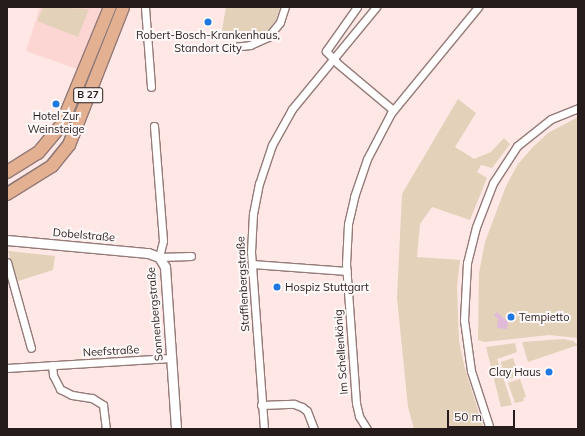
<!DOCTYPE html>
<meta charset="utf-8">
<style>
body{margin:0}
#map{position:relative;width:585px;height:436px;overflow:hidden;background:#fee7e4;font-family:Mulish,sans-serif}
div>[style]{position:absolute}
.built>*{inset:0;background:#fcd6d3}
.green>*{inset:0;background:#e3d1ba;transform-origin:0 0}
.water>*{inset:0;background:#e1bad9}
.roads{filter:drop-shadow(1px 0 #947a78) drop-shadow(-1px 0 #947a78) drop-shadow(0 1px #947a78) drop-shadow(0 -1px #947a78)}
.minor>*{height:7px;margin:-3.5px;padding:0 3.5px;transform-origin:3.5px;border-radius:3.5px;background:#fff}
.tertiary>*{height:9px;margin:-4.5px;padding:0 4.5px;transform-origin:4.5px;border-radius:4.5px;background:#fff}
.primary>*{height:12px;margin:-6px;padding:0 6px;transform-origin:6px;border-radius:6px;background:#e3b092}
.tram>*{height:1px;margin:-0.5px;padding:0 0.5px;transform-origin:0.5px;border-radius:0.5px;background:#8c7c7a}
.dots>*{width:11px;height:11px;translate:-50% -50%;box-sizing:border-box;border:2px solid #fef8f8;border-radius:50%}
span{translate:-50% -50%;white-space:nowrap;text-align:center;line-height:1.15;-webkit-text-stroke:4px #fef8f8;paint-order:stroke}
.shield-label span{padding:1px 3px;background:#fef8f8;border:1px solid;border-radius:3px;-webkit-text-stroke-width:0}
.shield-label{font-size:10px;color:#261c1b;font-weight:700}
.poi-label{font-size:11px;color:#261c1b}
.left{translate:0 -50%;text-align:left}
.right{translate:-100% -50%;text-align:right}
.street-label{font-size:11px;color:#261c1b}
.frame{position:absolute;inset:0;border:8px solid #261c1b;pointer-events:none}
.scale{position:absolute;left:447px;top:410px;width:68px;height:18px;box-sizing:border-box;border:2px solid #261c1b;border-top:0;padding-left:5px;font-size:12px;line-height:14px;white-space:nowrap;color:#261c1b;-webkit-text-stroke:3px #fef8f8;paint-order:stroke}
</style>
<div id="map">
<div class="built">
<div style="clip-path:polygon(40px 7px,102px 7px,77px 69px,26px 51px)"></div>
</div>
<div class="green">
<div style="clip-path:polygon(43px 7px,89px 9px,78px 37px,37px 21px)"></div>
<div style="clip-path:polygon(226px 7px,280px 7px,276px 20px,268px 30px,245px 42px,221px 36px)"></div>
<div style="clip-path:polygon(458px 99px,476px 113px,455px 147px,474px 159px,491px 152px,504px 138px,510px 144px,492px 168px,481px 165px,477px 172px,487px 178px,470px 220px,432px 207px,420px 224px,417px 257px,460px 260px,457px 286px,459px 341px,465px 369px,484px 429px,414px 429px,408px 407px,397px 298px,402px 194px)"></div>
<div style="clip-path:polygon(578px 117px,578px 338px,549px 335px,485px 342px,478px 340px,479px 273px,485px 242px,506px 186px,518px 164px,533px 147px,548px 133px)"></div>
<div style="clip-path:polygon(8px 251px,55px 256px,53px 270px,18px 281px)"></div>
<div style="clip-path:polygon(563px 339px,573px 341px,578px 345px,528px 362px,522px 342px)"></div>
<div style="clip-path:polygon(515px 343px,517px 352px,497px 359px,512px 405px,501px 407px,486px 347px)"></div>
<div style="left:513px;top:358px;width:19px;height:13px;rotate:72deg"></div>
<div style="clip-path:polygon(520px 379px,526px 397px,523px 398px,524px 401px,515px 403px,508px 383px)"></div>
</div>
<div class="water">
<div style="clip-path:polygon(497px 312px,508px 322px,507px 329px,497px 328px,498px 319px,494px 315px)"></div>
</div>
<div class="roads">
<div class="minor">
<div style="left:145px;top:7px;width:80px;rotate:85.7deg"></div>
<div style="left:357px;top:7px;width:54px;rotate:125.2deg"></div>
<div style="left:326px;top:51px;width:16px;rotate:47deg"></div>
<div style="left:337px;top:63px;width:73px;rotate:40deg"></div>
<div style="left:232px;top:47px;width:18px;rotate:-6deg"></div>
<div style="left:250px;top:45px;width:20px;rotate:-24deg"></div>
<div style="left:268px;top:37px;width:19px;rotate:-51deg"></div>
<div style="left:280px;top:22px;width:16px;rotate:-72deg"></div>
<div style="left:154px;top:126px;width:115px;rotate:85.5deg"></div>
<div style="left:163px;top:241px;width:16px;rotate:104deg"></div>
<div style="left:159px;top:257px;width:32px;rotate:-2deg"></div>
<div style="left:7px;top:262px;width:89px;rotate:74.4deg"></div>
<div style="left:252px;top:264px;width:95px;rotate:4.2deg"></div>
<div style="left:52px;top:365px;width:10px;rotate:84deg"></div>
<div style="left:53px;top:375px;width:16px;rotate:63deg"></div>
<div style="left:60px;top:389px;width:13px;rotate:27deg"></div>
<div style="left:72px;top:395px;width:20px;rotate:9deg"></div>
<div style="left:92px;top:398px;width:13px;rotate:32deg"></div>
<div style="left:103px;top:405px;width:24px;rotate:83deg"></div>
<div style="left:7px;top:368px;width:164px;rotate:-3.5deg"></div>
<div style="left:261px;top:405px;width:33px;rotate:-2deg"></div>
<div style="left:294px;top:404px;width:9px;rotate:21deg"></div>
<div style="left:302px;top:407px;width:6px;rotate:39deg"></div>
<div style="left:307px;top:411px;width:19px;rotate:69deg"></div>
<div style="left:264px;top:429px;width:177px;rotate:-94.2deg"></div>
<div style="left:251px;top:252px;width:38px;rotate:-87deg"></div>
<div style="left:253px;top:214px;width:31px;rotate:-79deg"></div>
<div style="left:259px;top:184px;width:41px;rotate:-71.6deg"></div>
<div style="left:272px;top:145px;width:41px;rotate:-60.9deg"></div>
<div style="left:292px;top:109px;width:132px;rotate:-50.5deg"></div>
<div style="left:367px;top:429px;width:15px;rotate:-122deg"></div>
<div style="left:359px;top:416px;width:13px;rotate:-103deg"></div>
<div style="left:356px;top:403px;width:139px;rotate:-94.1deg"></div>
<div style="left:346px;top:264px;width:40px;rotate:-87.1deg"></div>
<div style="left:348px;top:224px;width:28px;rotate:-77deg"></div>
<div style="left:354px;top:197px;width:40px;rotate:-71.1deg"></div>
<div style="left:367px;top:159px;width:52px;rotate:-62.4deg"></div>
<div style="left:391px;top:113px;width:137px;rotate:-50.6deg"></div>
<div style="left:490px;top:429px;width:61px;rotate:-108.1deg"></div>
<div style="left:471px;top:371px;width:51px;rotate:-97.8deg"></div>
<div style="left:464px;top:320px;width:57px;rotate:-87deg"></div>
<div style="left:467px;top:263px;width:37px;rotate:-76deg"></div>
<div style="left:476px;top:227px;width:47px;rotate:-68.9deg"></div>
<div style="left:493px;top:183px;width:44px;rotate:-57deg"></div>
<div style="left:517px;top:146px;width:43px;rotate:-38.5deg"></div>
<div style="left:551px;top:119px;width:29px;rotate:-22deg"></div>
</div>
<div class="tertiary">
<div style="left:7px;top:240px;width:142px;rotate:5.3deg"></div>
<div style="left:148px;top:253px;width:12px;rotate:20deg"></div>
<div style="left:159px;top:257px;width:12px;rotate:59deg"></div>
<div style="left:165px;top:267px;width:162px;rotate:86.1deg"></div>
</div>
<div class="primary">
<div style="left:7px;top:172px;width:36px;rotate:-32deg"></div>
<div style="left:38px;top:153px;width:35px;rotate:-50deg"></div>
<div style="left:61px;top:126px;width:129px;rotate:-67.6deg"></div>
<div style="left:7px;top:194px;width:53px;rotate:-31.9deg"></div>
<div style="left:52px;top:166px;width:27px;rotate:-51deg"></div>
<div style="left:69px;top:145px;width:148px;rotate:-68.6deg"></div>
</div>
</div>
<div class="tram">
<div style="left:7px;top:186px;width:46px;rotate:-32.7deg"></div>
<div style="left:46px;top:161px;width:27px;rotate:-51deg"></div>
<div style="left:63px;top:140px;width:143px;rotate:-68.3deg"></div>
</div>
<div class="dots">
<div style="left:208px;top:22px;background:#1e78e2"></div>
<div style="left:56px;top:104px;background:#1e78e2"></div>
<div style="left:277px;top:287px;background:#1e78e2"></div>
<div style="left:511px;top:317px;background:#1e78e2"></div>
<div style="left:549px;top:372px;background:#1e78e2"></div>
</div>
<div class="shield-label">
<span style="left:88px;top:95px">B 27</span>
</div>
<div class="poi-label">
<span style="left:208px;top:42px">Robert-Bosch-Krankenhaus,<br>Standort City</span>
<span style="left:56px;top:123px">Hotel Zur<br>Weinsteige</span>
<span class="left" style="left:285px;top:287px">Hospiz Stuttgart</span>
<span class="left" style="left:519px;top:317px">Tempietto</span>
<span class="right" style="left:541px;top:372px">Clay Haus</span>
</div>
<div class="street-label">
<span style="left:84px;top:235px;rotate:5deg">Dobelstraße</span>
<span style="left:243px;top:284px;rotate:-93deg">Stafflenbergstraße</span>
<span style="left:155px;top:314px;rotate:-95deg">Sonnenbergstraße</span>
<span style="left:111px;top:351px;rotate:-3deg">Neefstraße</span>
<span style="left:341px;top:352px;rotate:-94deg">Im Schellenkönig</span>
</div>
<div class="frame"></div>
<div class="scale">50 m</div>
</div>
